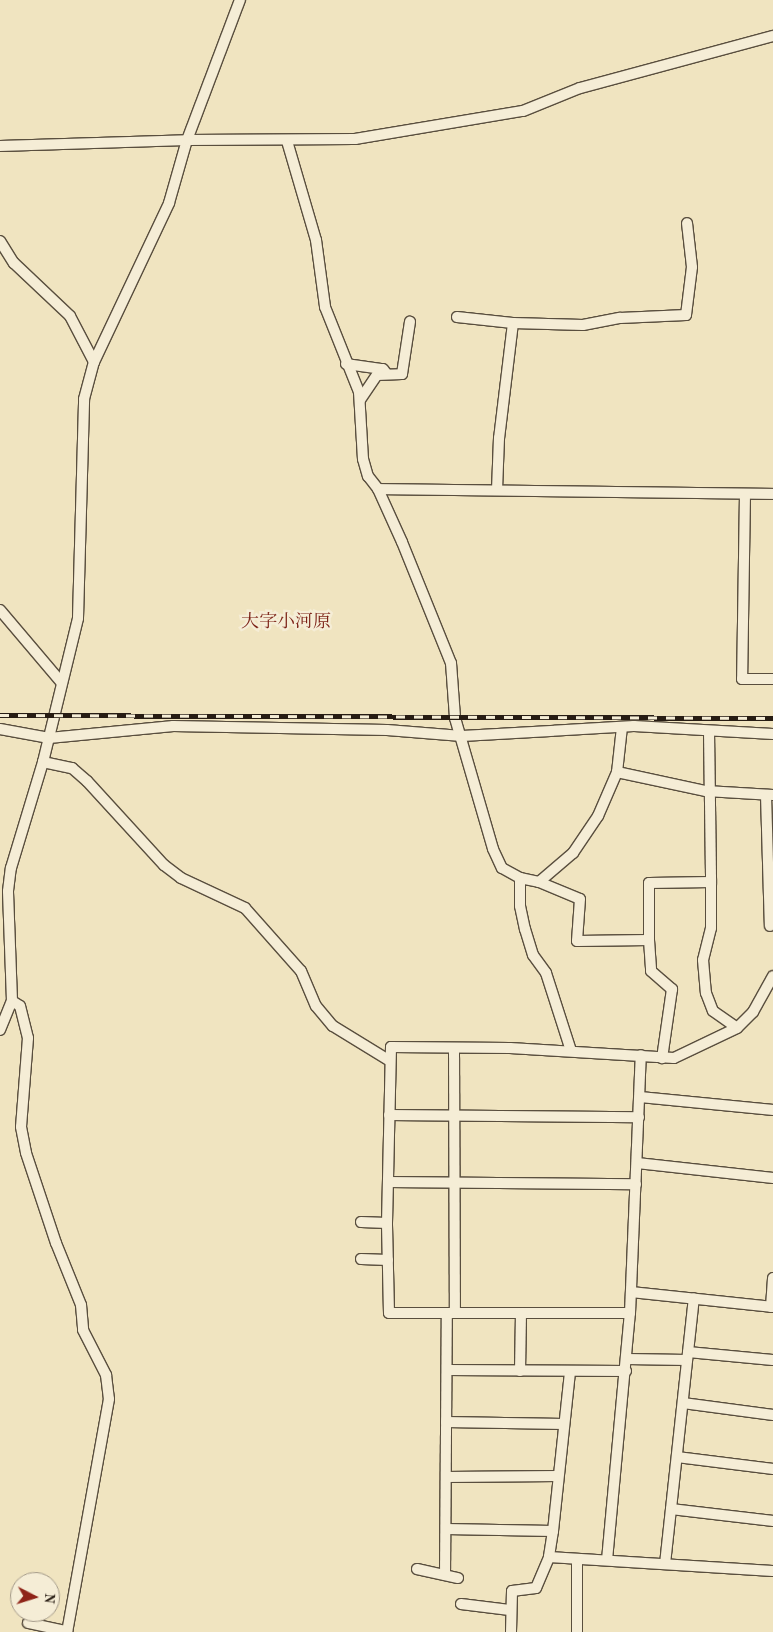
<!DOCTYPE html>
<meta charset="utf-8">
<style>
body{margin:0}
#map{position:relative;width:773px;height:1632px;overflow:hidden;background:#f0e4c0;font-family:"Old Standard TT","Noto Serif JP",serif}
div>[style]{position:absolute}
.roads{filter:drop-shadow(1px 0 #594e3e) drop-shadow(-1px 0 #594e3e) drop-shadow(0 1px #594e3e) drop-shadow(0 -1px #594e3e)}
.minor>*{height:10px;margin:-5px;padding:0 5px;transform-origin:5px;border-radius:5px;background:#f5edd6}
.rail>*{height:5px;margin-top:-2.5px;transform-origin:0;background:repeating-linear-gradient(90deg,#f5edd6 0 9px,#271c13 0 18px);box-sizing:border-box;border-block:1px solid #271c13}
span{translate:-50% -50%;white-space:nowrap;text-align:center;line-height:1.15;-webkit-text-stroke:5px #f5edd6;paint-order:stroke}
.quarter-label{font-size:18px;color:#7a1f14}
.north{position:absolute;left:10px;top:1572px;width:50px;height:50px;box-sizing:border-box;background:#f5edd6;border:1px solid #a39988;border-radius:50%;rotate:95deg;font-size:14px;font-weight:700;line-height:20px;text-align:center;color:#271c13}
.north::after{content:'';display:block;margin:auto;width:18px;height:22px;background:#8f2418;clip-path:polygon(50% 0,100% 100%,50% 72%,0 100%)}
</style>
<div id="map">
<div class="roads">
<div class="minor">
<div style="left:287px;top:141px;width:103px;rotate:73.7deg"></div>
<div style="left:316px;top:240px;width:68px;rotate:82.3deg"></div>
<div style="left:325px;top:307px;width:92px;rotate:68.2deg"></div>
<div style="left:359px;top:392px;width:67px;rotate:86.6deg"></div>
<div style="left:363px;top:459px;width:18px;rotate:74deg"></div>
<div style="left:368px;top:476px;width:16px;rotate:52deg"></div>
<div style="left:378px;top:489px;width:58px;rotate:65.6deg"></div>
<div style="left:402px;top:542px;width:131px;rotate:68deg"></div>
<div style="left:451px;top:663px;width:55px;rotate:85.8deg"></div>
<div style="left:455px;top:718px;width:136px;rotate:73.8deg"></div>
<div style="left:493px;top:849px;width:21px;rotate:65deg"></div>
<div style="left:502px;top:868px;width:21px;rotate:29deg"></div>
<div style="left:520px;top:878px;width:28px;rotate:90deg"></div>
<div style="left:520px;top:906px;width:24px;rotate:78deg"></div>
<div style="left:525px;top:929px;width:27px;rotate:73deg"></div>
<div style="left:533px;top:955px;width:22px;rotate:54deg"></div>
<div style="left:546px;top:973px;width:82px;rotate:72.2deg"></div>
<div style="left:0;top:146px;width:187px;rotate:-1.8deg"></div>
<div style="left:187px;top:140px;width:168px;rotate:-0.3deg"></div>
<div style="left:355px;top:139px;width:170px;rotate:-9.5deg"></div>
<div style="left:523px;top:111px;width:61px;rotate:-22deg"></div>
<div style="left:580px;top:88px;width:200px;rotate:-15.1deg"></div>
<div style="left:0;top:241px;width:26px;rotate:58deg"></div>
<div style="left:14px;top:263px;width:77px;rotate:43.4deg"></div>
<div style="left:70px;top:316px;width:52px;rotate:62.4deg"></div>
<div style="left:457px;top:317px;width:56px;rotate:6.1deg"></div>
<div style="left:513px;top:323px;width:116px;rotate:96.9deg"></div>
<div style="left:499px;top:438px;width:52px;rotate:92.2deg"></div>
<div style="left:513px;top:323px;width:70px;rotate:1.6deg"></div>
<div style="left:583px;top:325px;width:38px;rotate:-11deg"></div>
<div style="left:620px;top:318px;width:66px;rotate:-2.6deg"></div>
<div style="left:686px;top:315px;width:48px;rotate:-82.9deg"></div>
<div style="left:692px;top:267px;width:44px;rotate:-96.5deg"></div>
<div style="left:346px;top:364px;width:37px;rotate:8deg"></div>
<div style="left:383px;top:369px;width:5px;rotate:53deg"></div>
<div style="left:360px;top:400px;width:30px;rotate:-56deg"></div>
<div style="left:377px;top:375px;width:25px;rotate:-2deg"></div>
<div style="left:402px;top:374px;width:53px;rotate:-81.3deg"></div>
<div style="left:378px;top:489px;width:395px;rotate:0.7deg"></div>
<div style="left:745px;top:494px;width:185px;rotate:90.9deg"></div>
<div style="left:742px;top:679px;width:31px"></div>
<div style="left:0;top:610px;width:94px;rotate:49.7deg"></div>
<div style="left:622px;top:727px;width:45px;rotate:96.3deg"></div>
<div style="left:617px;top:772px;width:91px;rotate:12.1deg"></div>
<div style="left:706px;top:791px;width:67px;rotate:3.4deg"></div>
<div style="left:0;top:729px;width:50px;rotate:10.4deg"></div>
<div style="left:49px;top:738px;width:125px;rotate:-5.5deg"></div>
<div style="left:173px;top:726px;width:214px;rotate:1.1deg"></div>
<div style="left:387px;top:730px;width:75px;rotate:4.6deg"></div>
<div style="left:462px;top:736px;width:172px;rotate:-3.3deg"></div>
<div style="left:634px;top:726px;width:139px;rotate:3.3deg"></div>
<div style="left:709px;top:732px;width:150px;rotate:89.2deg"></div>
<div style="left:43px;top:762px;width:30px;rotate:12deg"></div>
<div style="left:72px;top:768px;width:20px;rotate:41deg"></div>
<div style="left:87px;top:781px;width:114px;rotate:47.5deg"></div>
<div style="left:164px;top:865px;width:21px;rotate:37deg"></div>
<div style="left:181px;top:878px;width:71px;rotate:25.1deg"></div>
<div style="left:245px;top:908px;width:84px;rotate:48.4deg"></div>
<div style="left:301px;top:971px;width:38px;rotate:67deg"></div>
<div style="left:316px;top:1006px;width:26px;rotate:50deg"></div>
<div style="left:333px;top:1026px;width:67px;rotate:31.6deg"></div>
<div style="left:766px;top:795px;width:131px;rotate:88.3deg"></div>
<div style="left:520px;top:878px;width:19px;rotate:12deg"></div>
<div style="left:539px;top:882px;width:45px;rotate:-40.5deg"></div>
<div style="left:573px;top:853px;width:45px;rotate:-56deg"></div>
<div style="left:598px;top:816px;width:48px;rotate:-66.6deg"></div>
<div style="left:539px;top:882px;width:44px;rotate:22.5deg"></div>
<div style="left:580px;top:899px;width:42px;rotate:94.1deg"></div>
<div style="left:577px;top:941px;width:72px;rotate:-0.8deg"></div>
<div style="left:649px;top:940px;width:31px;rotate:86deg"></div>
<div style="left:651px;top:971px;width:28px;rotate:41deg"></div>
<div style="left:672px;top:989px;width:70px;rotate:98.2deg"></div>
<div style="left:649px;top:940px;width:57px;rotate:-90deg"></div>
<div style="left:649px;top:883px;width:62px;rotate:-0.9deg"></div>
<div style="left:711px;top:882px;width:46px;rotate:90deg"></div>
<div style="left:711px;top:928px;width:33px;rotate:104deg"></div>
<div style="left:703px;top:960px;width:33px;rotate:85deg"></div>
<div style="left:706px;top:993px;width:19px;rotate:69deg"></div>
<div style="left:713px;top:1011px;width:29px;rotate:35deg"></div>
<div style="left:12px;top:1001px;width:9px;rotate:32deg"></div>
<div style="left:20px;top:1006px;width:33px;rotate:76deg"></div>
<div style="left:28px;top:1038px;width:89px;rotate:94.5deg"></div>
<div style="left:21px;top:1127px;width:26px;rotate:79deg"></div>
<div style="left:26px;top:1153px;width:95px;rotate:71.6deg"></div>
<div style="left:56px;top:1243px;width:67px;rotate:68deg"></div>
<div style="left:81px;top:1305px;width:25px;rotate:85deg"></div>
<div style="left:83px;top:1330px;width:51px;rotate:62.9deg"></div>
<div style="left:106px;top:1375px;width:24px;rotate:83deg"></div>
<div style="left:109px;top:1399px;width:237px;rotate:100.2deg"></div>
<div style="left:0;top:1030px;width:31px;rotate:-68deg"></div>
<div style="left:12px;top:1001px;width:110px;rotate:-92.1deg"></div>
<div style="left:8px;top:891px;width:23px;rotate:-83deg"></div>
<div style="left:11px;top:868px;width:111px;rotate:-73.2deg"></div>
<div style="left:43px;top:762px;width:148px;rotate:-76.3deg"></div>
<div style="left:78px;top:618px;width:219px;rotate:-88.4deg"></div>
<div style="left:84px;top:399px;width:38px;rotate:-75deg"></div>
<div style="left:94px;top:362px;width:176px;rotate:-64.7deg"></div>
<div style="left:169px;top:203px;width:66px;rotate:-74.1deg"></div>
<div style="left:187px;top:140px;width:150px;rotate:-69.3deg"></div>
<div style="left:454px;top:1048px;width:265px;rotate:89.8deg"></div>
<div style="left:640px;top:1097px;width:134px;rotate:5.6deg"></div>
<div style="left:389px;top:1115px;width:250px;rotate:0.5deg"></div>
<div style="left:637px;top:1163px;width:137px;rotate:6.3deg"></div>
<div style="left:388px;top:1182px;width:248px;rotate:0.5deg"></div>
<div style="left:361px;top:1222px;width:26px;rotate:2deg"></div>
<div style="left:361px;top:1259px;width:27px;rotate:2deg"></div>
<div style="left:631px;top:1292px;width:143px;rotate:6deg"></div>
<div style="left:771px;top:1307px;width:29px;rotate:-86deg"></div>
<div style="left:630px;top:1313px;width:241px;rotate:180deg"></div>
<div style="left:389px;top:1313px;width:90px;rotate:-91.3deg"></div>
<div style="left:387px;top:1223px;width:176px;rotate:-88.7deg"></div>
<div style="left:391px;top:1047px;width:119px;rotate:0.5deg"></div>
<div style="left:510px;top:1048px;width:164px;rotate:3.5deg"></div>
<div style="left:674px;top:1058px;width:70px;rotate:-25.5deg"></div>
<div style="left:737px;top:1028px;width:23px;rotate:-45deg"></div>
<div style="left:753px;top:1012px;width:41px;rotate:-60.9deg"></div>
<div style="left:688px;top:1352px;width:85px;rotate:5.4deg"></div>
<div style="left:627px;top:1359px;width:60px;rotate:1deg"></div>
<div style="left:447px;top:1370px;width:179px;rotate:0.3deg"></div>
<div style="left:520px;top:1371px;width:58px;rotate:-89deg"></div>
<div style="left:683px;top:1403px;width:91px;rotate:7.6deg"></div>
<div style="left:446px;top:1422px;width:118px;rotate:1deg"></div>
<div style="left:677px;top:1457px;width:97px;rotate:7.1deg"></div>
<div style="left:446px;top:1477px;width:112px;rotate:-0.5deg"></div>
<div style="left:671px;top:1509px;width:103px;rotate:6.7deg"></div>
<div style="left:446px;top:1529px;width:107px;rotate:1.1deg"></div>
<div style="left:553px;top:1531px;width:26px;rotate:99deg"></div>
<div style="left:549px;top:1557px;width:224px;rotate:3.6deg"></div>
<div style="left:553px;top:1531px;width:161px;rotate:-83.9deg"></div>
<div style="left:607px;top:1560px;width:248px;rotate:-84.7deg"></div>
<div style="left:630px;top:1313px;width:258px;rotate:-87.6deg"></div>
<div style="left:665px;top:1564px;width:267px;rotate:-83.8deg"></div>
<div style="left:417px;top:1569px;width:42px;rotate:12.4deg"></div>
<div style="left:445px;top:1575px;width:262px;rotate:-89.6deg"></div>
<div style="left:461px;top:1604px;width:49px;rotate:7deg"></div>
<div style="left:28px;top:1623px;width:40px;rotate:12deg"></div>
<div style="left:511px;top:1632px;width:41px;rotate:-88.6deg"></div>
<div style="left:512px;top:1591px;width:24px;rotate:-7deg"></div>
<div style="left:536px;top:1588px;width:34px;rotate:-67deg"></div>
<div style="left:577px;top:1632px;width:73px;rotate:-90deg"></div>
</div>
</div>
<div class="rail">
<div style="left:0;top:715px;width:773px;rotate:0.22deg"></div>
</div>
<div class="quarter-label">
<span style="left:286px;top:622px">大字小河原</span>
</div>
<div class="north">N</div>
</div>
